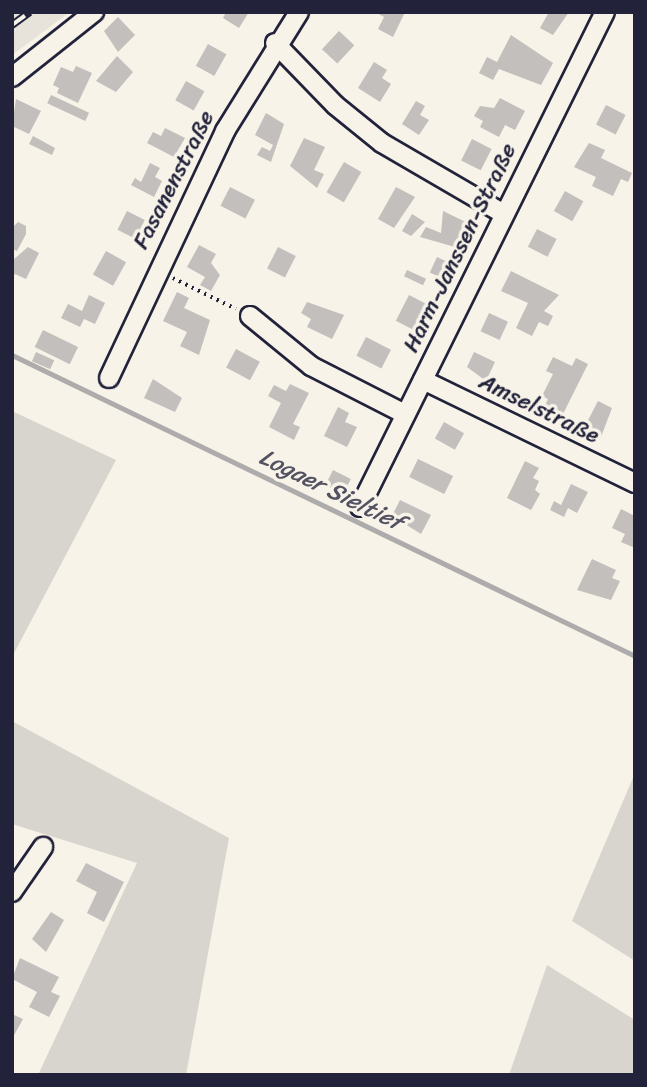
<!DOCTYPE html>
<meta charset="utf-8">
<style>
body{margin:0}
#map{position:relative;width:647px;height:1087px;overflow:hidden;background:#f7f3e8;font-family:Sriracha,sans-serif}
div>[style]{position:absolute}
.built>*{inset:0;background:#e7e3db}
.green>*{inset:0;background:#d8d5cf}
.stream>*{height:5px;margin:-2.5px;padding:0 2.5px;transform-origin:2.5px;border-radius:2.5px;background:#aeabad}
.building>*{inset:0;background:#c2bfbd;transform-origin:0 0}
.path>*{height:3.5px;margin-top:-1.75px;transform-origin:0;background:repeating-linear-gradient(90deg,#22223b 0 2px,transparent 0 7px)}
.roads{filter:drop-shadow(2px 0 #22223b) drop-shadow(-2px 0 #22223b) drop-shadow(0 2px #22223b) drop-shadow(0 -2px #22223b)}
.minor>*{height:18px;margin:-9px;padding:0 9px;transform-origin:9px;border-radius:9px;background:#f7f3e8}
.rail>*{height:8px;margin-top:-4px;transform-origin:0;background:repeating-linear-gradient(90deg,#f7f3e8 0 16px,#22223b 0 32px);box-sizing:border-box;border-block:2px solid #22223b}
span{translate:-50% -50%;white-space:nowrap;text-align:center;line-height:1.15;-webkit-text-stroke:7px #f7f3e8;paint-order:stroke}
.street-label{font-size:23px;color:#22223b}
.water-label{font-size:24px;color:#535263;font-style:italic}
.frame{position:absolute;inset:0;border:14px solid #22223b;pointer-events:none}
</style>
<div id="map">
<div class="built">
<div style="clip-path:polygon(12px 12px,70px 12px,12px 55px)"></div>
</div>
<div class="green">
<div style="clip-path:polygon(12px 411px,116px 460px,12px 657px)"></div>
<div style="clip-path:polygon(12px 721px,229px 838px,186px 1075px,38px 1075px,137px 863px,12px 824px)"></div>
<div style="clip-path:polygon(635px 773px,635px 961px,572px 921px)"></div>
<div style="clip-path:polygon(547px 965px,635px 1020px,635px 1075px,509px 1075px)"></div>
</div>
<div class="stream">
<div style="left:12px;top:355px;width:692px;rotate:25.79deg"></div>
</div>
<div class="building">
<div style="clip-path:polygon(226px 12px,249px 12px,239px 28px,223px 18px)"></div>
<div style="clip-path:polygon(375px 12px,405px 12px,393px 37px,378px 29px,384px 17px)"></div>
<div style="clip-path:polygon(549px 12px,569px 12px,553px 35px,540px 28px)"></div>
<div style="clip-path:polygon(118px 17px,135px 35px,118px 52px,104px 31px)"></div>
<div style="left:339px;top:31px;width:21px;height:25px;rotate:43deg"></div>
<div style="clip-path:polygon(511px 35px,553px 63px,541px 85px,499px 69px,493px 80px,479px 73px,487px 57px,497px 62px)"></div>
<div style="left:208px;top:44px;width:21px;height:25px;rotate:29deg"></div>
<div style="clip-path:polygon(117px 56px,133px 72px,116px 92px,96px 81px)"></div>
<div style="clip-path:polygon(374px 62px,387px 70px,382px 78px,391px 84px,380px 102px,358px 88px)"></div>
<div style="clip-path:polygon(76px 66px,92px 73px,78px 103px,57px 93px,59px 88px,53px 85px,61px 67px,73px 72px)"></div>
<div style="left:186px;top:81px;width:21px;height:22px;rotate:29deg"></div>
<div style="left:51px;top:95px;width:42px;height:9px;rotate:25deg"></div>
<div style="clip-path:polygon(500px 98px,525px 111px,515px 130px,505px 125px,499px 137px,480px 127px,483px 121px,474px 116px,480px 106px,494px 108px)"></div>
<div style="clip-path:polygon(16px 99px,41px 111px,29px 134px,12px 126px)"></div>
<div style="clip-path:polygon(416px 101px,425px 106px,420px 115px,429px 120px,419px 135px,402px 124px)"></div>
<div style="left:606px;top:105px;width:22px;height:22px;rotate:27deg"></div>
<div style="clip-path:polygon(266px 113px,284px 124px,271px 162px,257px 155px,262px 147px,270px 151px,273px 145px,255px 135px)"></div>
<div style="clip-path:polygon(165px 128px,185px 138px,174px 157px,147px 143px,153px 132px,161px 136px)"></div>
<div style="clip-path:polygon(33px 136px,55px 148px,52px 155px,29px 144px)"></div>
<div style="clip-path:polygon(304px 138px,325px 147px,314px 170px,324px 174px,317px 188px,290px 166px)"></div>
<div style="left:472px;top:139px;width:22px;height:24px;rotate:27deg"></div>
<div style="clip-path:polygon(589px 143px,605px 150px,601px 158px,632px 173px,628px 182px,621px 179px,613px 196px,592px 186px,596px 177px,574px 167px)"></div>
<div style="left:344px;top:162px;width:20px;height:35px;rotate:30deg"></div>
<div style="clip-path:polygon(150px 163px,160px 168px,155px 177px,162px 181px,154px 197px,131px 185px,135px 178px,141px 182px)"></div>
<div style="left:230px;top:187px;width:28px;height:21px;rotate:27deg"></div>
<div style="clip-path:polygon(396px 187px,415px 197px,394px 228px,378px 219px)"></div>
<div style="left:565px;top:191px;width:21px;height:23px;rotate:29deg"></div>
<div style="left:127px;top:211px;width:20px;height:21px;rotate:27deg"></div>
<div style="clip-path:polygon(443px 211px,474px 226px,462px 249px,420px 237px,426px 227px,441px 233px)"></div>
<div style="clip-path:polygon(412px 214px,425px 222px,411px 236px,402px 231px)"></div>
<div style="clip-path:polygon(18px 222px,26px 226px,26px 234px,17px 251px,12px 249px,12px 228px)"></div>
<div style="left:537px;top:229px;width:22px;height:20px;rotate:27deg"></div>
<div style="clip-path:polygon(199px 245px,216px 254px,211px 263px,220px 275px,211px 291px,200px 285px,205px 277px,187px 267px)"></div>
<div style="clip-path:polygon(28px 247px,39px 253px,26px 279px,15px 274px,12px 278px,13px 260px)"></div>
<div style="left:278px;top:247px;width:20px;height:24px;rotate:27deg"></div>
<div style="left:106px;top:251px;width:23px;height:27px;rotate:29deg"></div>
<div style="left:437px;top:257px;width:19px;height:17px;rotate:25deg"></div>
<div style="left:407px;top:270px;width:21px;height:7px;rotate:25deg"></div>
<div style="clip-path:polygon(511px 271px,559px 295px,544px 311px,553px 316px,548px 326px,539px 322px,532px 336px,516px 328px,528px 303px,501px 291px)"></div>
<div style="clip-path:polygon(177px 292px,189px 298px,184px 308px,210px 320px,199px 355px,180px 346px,187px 332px,163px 321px)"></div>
<div style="clip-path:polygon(89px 295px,105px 303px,95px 324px,84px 319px,80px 327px,61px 318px,68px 304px,82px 311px)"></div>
<div style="left:409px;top:295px;width:29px;height:29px;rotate:27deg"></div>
<div style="clip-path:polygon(307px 302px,344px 315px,332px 339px,307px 327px,311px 319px,301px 313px)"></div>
<div style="left:489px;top:313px;width:21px;height:20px;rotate:25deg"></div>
<div style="left:43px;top:330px;width:39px;height:19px;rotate:26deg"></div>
<div style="left:366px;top:337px;width:28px;height:21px;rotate:27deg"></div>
<div style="left:236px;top:349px;width:27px;height:21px;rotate:28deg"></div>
<div style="left:36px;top:352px;width:20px;height:10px;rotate:24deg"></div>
<div style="clip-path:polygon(474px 352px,495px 362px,486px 381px,467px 367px)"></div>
<div style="clip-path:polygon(553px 357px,572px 366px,576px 358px,588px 364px,561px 418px,543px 409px,548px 399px,542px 396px,553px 374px,546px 371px)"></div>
<div style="clip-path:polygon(153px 379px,182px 398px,175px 412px,144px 398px)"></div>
<div style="clip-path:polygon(290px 384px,309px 393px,293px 424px,300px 427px,294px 440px,269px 427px,281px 403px,268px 396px,274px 385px,286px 391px)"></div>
<div style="clip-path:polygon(598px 401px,612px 408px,601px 437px,584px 428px)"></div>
<div style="clip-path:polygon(338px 407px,349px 413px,345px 422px,357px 427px,347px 447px,324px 436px)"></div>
<div style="left:444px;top:422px;width:23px;height:19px;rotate:29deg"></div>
<div style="left:418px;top:459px;width:39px;height:20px;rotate:26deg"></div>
<div style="clip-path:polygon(525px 461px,539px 468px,533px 478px,539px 481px,535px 490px,540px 494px,531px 510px,507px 498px)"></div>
<div style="left:333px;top:470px;width:20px;height:17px;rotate:27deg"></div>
<div style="clip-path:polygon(571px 484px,588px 492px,577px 513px,568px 508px,564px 517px,550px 510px,554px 501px,561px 505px)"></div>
<div style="clip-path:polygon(400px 500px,431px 515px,421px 534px,392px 516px)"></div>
<div style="clip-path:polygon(621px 509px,635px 516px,635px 548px,621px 542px,625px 534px,612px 528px)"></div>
<div style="clip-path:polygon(592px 559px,616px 570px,612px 578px,620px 581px,611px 600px,577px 590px)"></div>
<div style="clip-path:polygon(86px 863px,124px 882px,104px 922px,87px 913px,97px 892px,76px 881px)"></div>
<div style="clip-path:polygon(51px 912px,64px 920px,46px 952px,32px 939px)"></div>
<div style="clip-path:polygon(20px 958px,59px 977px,51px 992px,60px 996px,49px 1017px,29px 1007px,37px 992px,12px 979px)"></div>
<div style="clip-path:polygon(12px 1014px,23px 1019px,12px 1039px)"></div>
</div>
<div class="path">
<div style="left:173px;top:278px;width:70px;rotate:26.2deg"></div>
</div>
<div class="roads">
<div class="minor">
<div style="left:275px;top:43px;width:86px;rotate:45.9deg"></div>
<div style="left:335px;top:105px;width:60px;rotate:39deg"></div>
<div style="left:382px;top:143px;width:141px;rotate:30.2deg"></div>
<div style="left:12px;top:77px;width:105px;rotate:-38.4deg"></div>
<div style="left:250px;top:316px;width:79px;rotate:39.3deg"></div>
<div style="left:311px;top:366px;width:106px;rotate:27.1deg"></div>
<div style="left:109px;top:378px;width:273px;rotate:-64.8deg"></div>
<div style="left:225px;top:131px;width:140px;rotate:-58.1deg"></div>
<div style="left:423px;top:380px;width:236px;rotate:25.9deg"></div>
<div style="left:360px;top:507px;width:552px;rotate:-63.67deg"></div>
<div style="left:12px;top:892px;width:55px;rotate:-55.4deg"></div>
</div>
</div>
<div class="rail">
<div style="left:12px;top:25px;width:22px;rotate:-36deg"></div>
</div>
<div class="street-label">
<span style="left:174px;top:180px;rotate:-63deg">Fasanenstraße</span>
<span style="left:460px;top:248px;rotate:-64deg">Harm-Janssen-Straße</span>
<span style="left:539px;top:409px;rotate:26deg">Amselstraße</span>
</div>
<div class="water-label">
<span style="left:331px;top:490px;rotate:26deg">Logaer Sieltief</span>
</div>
<div class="frame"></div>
</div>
